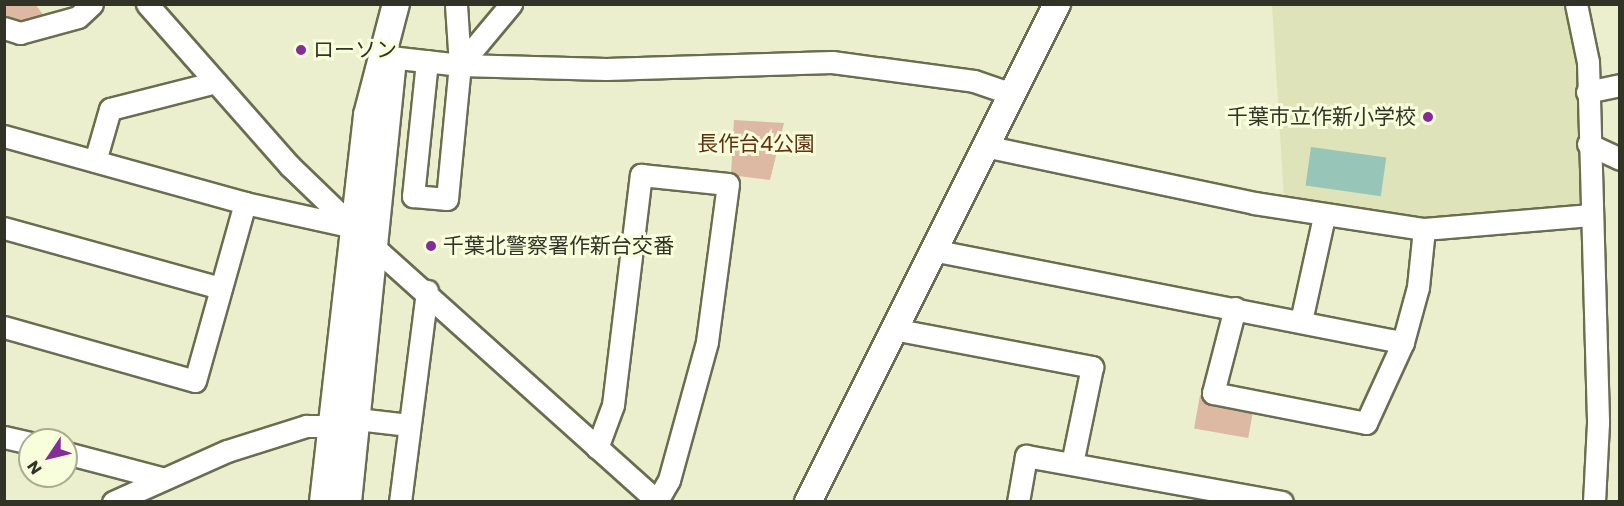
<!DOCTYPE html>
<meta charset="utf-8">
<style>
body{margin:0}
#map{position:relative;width:1624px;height:506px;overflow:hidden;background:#ebefce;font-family:Poppins,"Noto Sans JP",sans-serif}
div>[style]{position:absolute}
.built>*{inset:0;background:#dee3ba}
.green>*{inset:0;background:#ddb8a3;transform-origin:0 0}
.water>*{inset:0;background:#97c5b8;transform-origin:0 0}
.roads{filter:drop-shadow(2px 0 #6a6d50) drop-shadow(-2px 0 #6a6d50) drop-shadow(0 2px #6a6d50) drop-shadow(0 -2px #6a6d50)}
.minor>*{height:21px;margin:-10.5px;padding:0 10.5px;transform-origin:10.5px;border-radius:10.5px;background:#fff}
.tertiary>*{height:26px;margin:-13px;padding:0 13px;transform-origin:13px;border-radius:13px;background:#fff}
.dots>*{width:16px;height:16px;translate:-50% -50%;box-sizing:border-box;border:3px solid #f8fddb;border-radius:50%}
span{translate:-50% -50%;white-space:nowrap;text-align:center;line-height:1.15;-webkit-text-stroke:6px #f8fddb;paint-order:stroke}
.poi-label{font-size:21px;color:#313326}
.left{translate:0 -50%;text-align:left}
.right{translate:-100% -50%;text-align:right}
.park-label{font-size:21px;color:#623210}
.frame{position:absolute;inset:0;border:6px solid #313326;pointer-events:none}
.north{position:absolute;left:18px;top:428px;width:60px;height:60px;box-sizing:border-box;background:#f8fddb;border:2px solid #a8ac93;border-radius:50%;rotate:235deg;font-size:16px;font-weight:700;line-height:24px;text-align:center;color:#313326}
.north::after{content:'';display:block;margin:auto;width:21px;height:27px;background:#842c9a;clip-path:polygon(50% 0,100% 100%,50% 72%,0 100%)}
</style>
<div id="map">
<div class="built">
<div style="clip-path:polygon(1272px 5px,1567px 5px,1574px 34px,1582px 204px,1570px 213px,1437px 220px,1284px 199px)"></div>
</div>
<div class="green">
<div style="clip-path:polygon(4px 5px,36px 5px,44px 16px,16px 24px,7px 20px)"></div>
<div style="clip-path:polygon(734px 120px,784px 123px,770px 180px,731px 175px)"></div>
<div style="left:1200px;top:395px;width:55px;height:34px;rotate:10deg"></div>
</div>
<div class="water">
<div style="left:1311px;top:147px;width:76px;height:39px;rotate:8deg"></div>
</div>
<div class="roads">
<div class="minor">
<div style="left:147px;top:4px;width:216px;rotate:48.6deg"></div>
<div style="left:290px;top:166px;width:118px;rotate:44deg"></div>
<div style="left:375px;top:248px;width:380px;rotate:41.9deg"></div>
<div style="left:1576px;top:4px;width:59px;rotate:78.3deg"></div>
<div style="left:1588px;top:62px;width:361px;rotate:88.4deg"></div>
<div style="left:1598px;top:423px;width:79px;rotate:92.9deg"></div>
<div style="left:4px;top:28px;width:17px;rotate:17deg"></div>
<div style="left:20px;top:33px;width:60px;rotate:-15.4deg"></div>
<div style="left:78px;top:17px;width:19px;rotate:-43deg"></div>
<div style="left:381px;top:56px;width:80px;rotate:6.5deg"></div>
<div style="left:460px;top:65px;width:146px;rotate:1.6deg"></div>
<div style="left:606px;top:69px;width:226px;rotate:-1.8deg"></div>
<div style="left:832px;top:62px;width:143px;rotate:7.6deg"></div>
<div style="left:974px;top:81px;width:40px;rotate:18.9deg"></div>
<div style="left:427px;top:61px;width:136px;rotate:95.9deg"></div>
<div style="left:413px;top:196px;width:34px;rotate:5deg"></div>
<div style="left:447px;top:199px;width:135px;rotate:-84.5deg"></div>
<div style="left:460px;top:65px;width:61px;rotate:-93.8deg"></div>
<div style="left:460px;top:65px;width:80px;rotate:-50.1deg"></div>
<div style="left:1587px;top:92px;width:34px;rotate:-12deg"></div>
<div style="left:4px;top:136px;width:250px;rotate:15.5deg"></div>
<div style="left:245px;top:203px;width:111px;rotate:12.5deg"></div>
<div style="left:1588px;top:144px;width:35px;rotate:25deg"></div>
<div style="left:984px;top:146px;width:276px;rotate:11.9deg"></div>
<div style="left:1254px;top:203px;width:172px;rotate:8.7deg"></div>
<div style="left:1424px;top:229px;width:167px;rotate:-4.8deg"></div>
<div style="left:95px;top:161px;width:54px;rotate:-73.9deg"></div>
<div style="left:110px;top:109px;width:109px;rotate:-14.3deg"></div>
<div style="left:4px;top:228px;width:225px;rotate:15.5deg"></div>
<div style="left:932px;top:250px;width:480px;rotate:11.1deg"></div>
<div style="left:1235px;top:308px;width:88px;rotate:104.5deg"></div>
<div style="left:1213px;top:393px;width:156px;rotate:11.1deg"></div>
<div style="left:1366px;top:423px;width:89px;rotate:-65.4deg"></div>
<div style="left:1403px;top:342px;width:57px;rotate:-74.7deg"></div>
<div style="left:1418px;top:287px;width:58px;rotate:-84.1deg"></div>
<div style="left:1301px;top:321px;width:107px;rotate:-77.6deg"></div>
<div style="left:4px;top:327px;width:198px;rotate:15.8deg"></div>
<div style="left:195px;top:381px;width:185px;rotate:-74.3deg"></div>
<div style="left:893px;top:329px;width:203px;rotate:10.8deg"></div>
<div style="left:1092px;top:367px;width:99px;rotate:101.7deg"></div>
<div style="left:4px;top:437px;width:27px;rotate:13deg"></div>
<div style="left:597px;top:448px;width:46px;rotate:-69.6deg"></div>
<div style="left:613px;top:405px;width:232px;rotate:-83.1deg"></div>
<div style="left:641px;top:175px;width:87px;rotate:5.9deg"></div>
<div style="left:728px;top:184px;width:159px;rotate:97.6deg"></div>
<div style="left:707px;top:342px;width:143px;rotate:105.4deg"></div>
<div style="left:669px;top:480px;width:24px;rotate:120deg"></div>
<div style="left:66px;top:453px;width:98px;rotate:14.7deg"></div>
<div style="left:113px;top:502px;width:125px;rotate:-24.1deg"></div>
<div style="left:227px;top:451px;width:83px;rotate:-17.6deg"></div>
<div style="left:306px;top:426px;width:25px"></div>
<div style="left:331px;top:426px;width:27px;rotate:-15deg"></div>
<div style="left:357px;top:419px;width:52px;rotate:6.6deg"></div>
<div style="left:400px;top:502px;width:213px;rotate:-82.7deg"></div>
<div style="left:1018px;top:502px;width:47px;rotate:-80.1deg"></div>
<div style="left:1026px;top:456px;width:260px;rotate:10.2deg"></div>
</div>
<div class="tertiary">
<div style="left:323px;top:502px;width:389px;rotate:-83.5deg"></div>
<div style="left:367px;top:115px;width:115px;rotate:-75.4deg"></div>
<div style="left:348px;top:502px;width:442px;rotate:-84.2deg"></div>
<div style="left:808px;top:502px;width:557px;rotate:-63.43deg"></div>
</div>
</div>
<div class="dots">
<div style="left:301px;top:50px;background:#842c9a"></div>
<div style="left:1428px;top:117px;background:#842c9a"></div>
<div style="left:431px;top:246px;background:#842c9a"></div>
</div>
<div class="poi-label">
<span class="left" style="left:313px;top:50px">ローソン</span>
<span class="right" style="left:1416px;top:117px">千葉市立作新小学校</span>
<span class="left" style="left:443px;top:246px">千葉北警察署作新台交番</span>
</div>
<div class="park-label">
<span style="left:756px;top:144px">長作台4公園</span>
</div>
<div class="frame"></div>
<div class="north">N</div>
</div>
